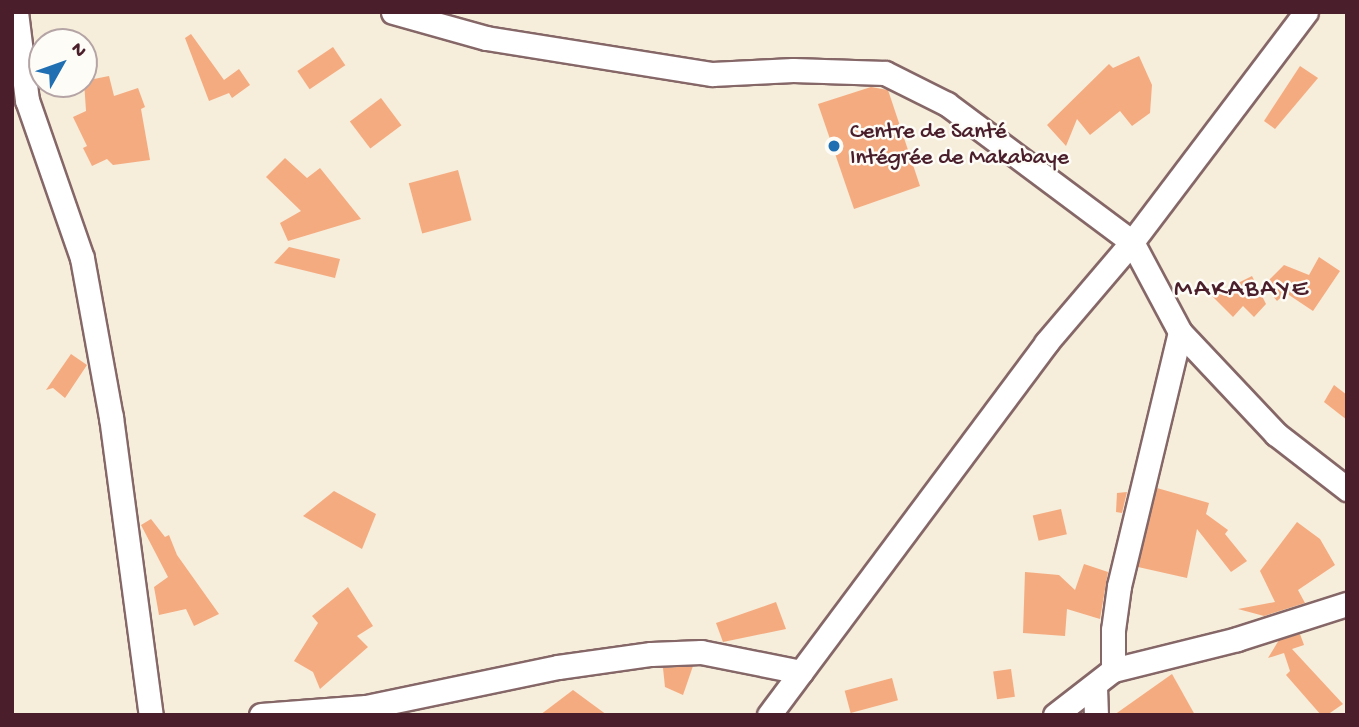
<!DOCTYPE html>
<meta charset="utf-8">
<style>
body{margin:0}
#map{position:relative;width:1359px;height:727px;overflow:hidden;background:#f6edda;font-family:"Gochi Hand",sans-serif}
div>[style]{position:absolute}
.building>*{inset:0;background:#f5ab80;transform-origin:0 0}
.roads{filter:drop-shadow(2px 0 #866768) drop-shadow(-2px 0 #866768) drop-shadow(0 2px #866768) drop-shadow(0 -2px #866768)}
.minor>*{height:23px;margin:-11.5px;padding:0 11.5px;transform-origin:11.5px;border-radius:11.5px;background:#fff}
.dots>*{width:19px;height:19px;translate:-50% -50%;box-sizing:border-box;border:4px solid #fdfcf7;border-radius:50%}
span{translate:-50% -50%;white-space:nowrap;text-align:center;line-height:1.15;-webkit-text-stroke:5px #fdfcf7;paint-order:stroke}
.poi-label{font-size:23px;color:#4a1f2b}
.left{translate:0 -50%;text-align:left}
.quarter-label{font-size:26px;color:#4a1f2b;letter-spacing:2px}
.frame{position:absolute;inset:0;border:14px solid #4a1f2b;pointer-events:none}
.north{position:absolute;left:28px;top:28px;width:70px;height:70px;box-sizing:border-box;background:#fdfcf7;border:2px solid #b5a4a5;border-radius:50%;rotate:50deg;font-size:19px;font-weight:700;line-height:28px;text-align:center;color:#4a1f2b}
.north::after{content:'';display:block;margin:auto;width:24px;height:32px;background:#1f6fb2;clip-path:polygon(50% 0,100% 100%,50% 72%,0 100%)}
</style>
<div id="map">
<div class="building">
<div style="clip-path:polygon(191px 34px,224px 80px,239px 69px,250px 85px,232px 98px,229px 93px,209px 101px,185px 38px)"></div>
<div style="left:333px;top:47px;width:22px;height:43px;rotate:56deg"></div>
<div style="clip-path:polygon(1139px 56px,1152px 85px,1150px 113px,1132px 126px,1120px 111px,1090px 135px,1077px 119px,1066px 146px,1047px 125px,1109px 64px,1113px 68px)"></div>
<div style="clip-path:polygon(1300px 66px,1318px 78px,1275px 129px,1264px 121px)"></div>
<div style="clip-path:polygon(109px 76px,114px 96px,138px 88px,145px 107px,141px 109px,150px 160px,113px 165px,107px 159px,92px 166px,83px 148px,87px 146px,73px 117px,86px 111px,84px 81px)"></div>
<div style="clip-path:polygon(871px 87px,888px 90px,920px 186px,854px 209px,818px 104px)"></div>
<div style="left:381px;top:98px;width:34px;height:39px;rotate:53deg"></div>
<div style="clip-path:polygon(285px 158px,307px 178px,320px 168px,361px 219px,288px 241px,280px 223px,301px 211px,266px 177px)"></div>
<div style="left:458px;top:170px;width:52px;height:51px;rotate:75deg"></div>
<div style="clip-path:polygon(289px 247px,340px 259px,335px 278px,274px 263px)"></div>
<div style="clip-path:polygon(1319px 257px,1340px 271px,1313px 311px,1286px 293px,1277px 301px,1264px 285px,1284px 265px,1309px 275px)"></div>
<div style="clip-path:polygon(1252px 276px,1266px 304px,1254px 317px,1243px 306px,1233px 317px,1212px 296px)"></div>
<div style="clip-path:polygon(71px 354px,87px 365px,65px 398px,53px 388px,46px 390px)"></div>
<div style="clip-path:polygon(1334px 385px,1347px 395px,1347px 420px,1324px 402px)"></div>
<div style="clip-path:polygon(1157px 488px,1209px 503px,1206px 514px,1228px 530px,1225px 534px,1247px 561px,1231px 572px,1197px 529px,1187px 578px,1138px 567px)"></div>
<div style="clip-path:polygon(334px 491px,376px 514px,362px 549px,303px 516px)"></div>
<div style="clip-path:polygon(1127px 492px,1122px 513px,1116px 512px,1117px 493px)"></div>
<div style="left:1061px;top:509px;width:26px;height:29px;rotate:77deg"></div>
<div style="clip-path:polygon(151px 519px,165px 537px,169px 535px,177px 555px,219px 614px,194px 626px,186px 609px,159px 615px,154px 587px,168px 577px,141px 525px)"></div>
<div style="clip-path:polygon(1297px 522px,1320px 539px,1335px 565px,1298px 590px,1305px 603px,1264px 616px,1238px 609px,1275px 602px,1260px 571px)"></div>
<div style="clip-path:polygon(1084px 564px,1108px 572px,1100px 619px,1067px 609px,1065px 636px,1023px 633px,1025px 572px,1059px 575px,1075px 590px)"></div>
<div style="clip-path:polygon(348px 587px,373px 626px,357px 636px,368px 647px,320px 689px,313px 672px,294px 661px,318px 623px,312px 616px)"></div>
<div style="clip-path:polygon(776px 602px,786px 629px,723px 642px,716px 623px)"></div>
<div style="clip-path:polygon(1300px 634px,1304px 645px,1292px 649px,1343px 704px,1327px 715px,1321px 715px,1286px 675px,1290px 671px,1284px 653px,1268px 658px,1279px 640px)"></div>
<div style="clip-path:polygon(693px 666px,683px 695px,665px 687px,663px 668px)"></div>
<div style="left:1011px;top:669px;width:28px;height:18px;rotate:82deg"></div>
<div style="clip-path:polygon(1172px 674px,1195px 715px,1114px 715px)"></div>
<div style="left:892px;top:678px;width:23px;height:49px;rotate:75deg"></div>
<div style="clip-path:polygon(573px 690px,607px 715px,540px 715px)"></div>
</div>
<div class="roads">
<div class="minor">
<div style="left:16px;top:12px;width:89px;rotate:82.9deg"></div>
<div style="left:27px;top:100px;width:167px;rotate:70.8deg"></div>
<div style="left:82px;top:258px;width:162px;rotate:79.7deg"></div>
<div style="left:111px;top:417px;width:301px;rotate:82.4deg"></div>
<div style="left:393px;top:12px;width:97px;rotate:15.6deg"></div>
<div style="left:486px;top:38px;width:229px;rotate:9.1deg"></div>
<div style="left:712px;top:74px;width:81px;rotate:-2.8deg"></div>
<div style="left:793px;top:70px;width:92px;rotate:1.9deg"></div>
<div style="left:885px;top:73px;width:69px;rotate:26.6deg"></div>
<div style="left:947px;top:104px;width:231px;rotate:36.7deg"></div>
<div style="left:1132px;top:242px;width:102px;rotate:61.9deg"></div>
<div style="left:1180px;top:332px;width:140px;rotate:46.7deg"></div>
<div style="left:1276px;top:434px;width:90px;rotate:37.8deg"></div>
<div style="left:1113px;top:670px;width:40px;rotate:-90deg"></div>
<div style="left:1113px;top:630px;width:44px;rotate:-82.2deg"></div>
<div style="left:1119px;top:586px;width:261px;rotate:-76.5deg"></div>
<div style="left:1095px;top:687px;width:28px;rotate:88deg"></div>
<div style="left:261px;top:715px;width:105px;rotate:-4.4deg"></div>
<div style="left:366px;top:707px;width:196px;rotate:-11.8deg"></div>
<div style="left:558px;top:667px;width:94px;rotate:-8deg"></div>
<div style="left:651px;top:654px;width:50px;rotate:-2.3deg"></div>
<div style="left:701px;top:652px;width:102px;rotate:11.3deg"></div>
<div style="left:769px;top:715px;width:464px;rotate:-53.3deg"></div>
<div style="left:1046px;top:343px;width:133px;rotate:-49.6deg"></div>
<div style="left:1132px;top:242px;width:288px;rotate:-52.9deg"></div>
<div style="left:1055px;top:715px;width:73px;rotate:-37.8deg"></div>
<div style="left:1113px;top:670px;width:128px;rotate:-14deg"></div>
<div style="left:1237px;top:639px;width:115px;rotate:-17.7deg"></div>
</div>
</div>
<div class="dots">
<div style="left:834px;top:146px;background:#1f6fb2"></div>
</div>
<div class="poi-label">
<span class="left" style="left:850px;top:146px">Centre de Santé<br>Intégrée de Makabaye</span>
</div>
<div class="quarter-label">
<span style="left:1242px;top:291px">MAKABAYE</span>
</div>
<div class="frame"></div>
<div class="north">N</div>
</div>
